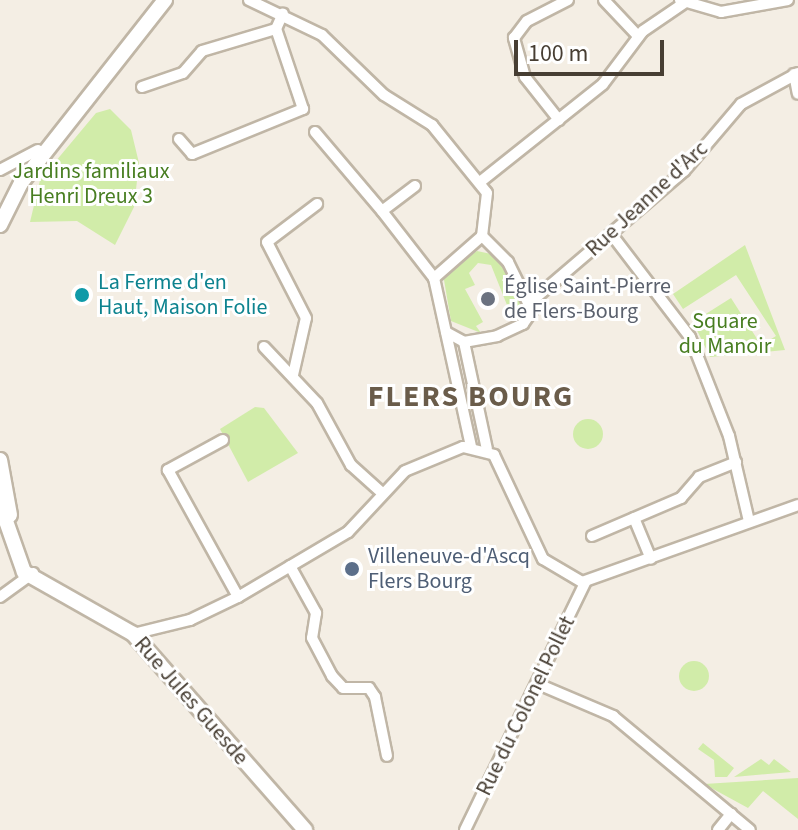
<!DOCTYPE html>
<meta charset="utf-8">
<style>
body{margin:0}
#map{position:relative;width:798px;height:830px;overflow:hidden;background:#f4eee4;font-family:"Source Sans 3",sans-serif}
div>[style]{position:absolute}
.green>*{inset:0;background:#d1eca9}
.round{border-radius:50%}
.roads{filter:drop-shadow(2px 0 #c0b6a6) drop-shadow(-2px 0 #c0b6a6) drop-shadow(0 2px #c0b6a6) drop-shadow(0 -2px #c0b6a6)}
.minor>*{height:10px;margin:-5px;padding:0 5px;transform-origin:5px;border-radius:5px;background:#fff}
.tertiary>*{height:14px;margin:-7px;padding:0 7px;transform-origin:7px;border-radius:7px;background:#fff}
.dots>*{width:22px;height:22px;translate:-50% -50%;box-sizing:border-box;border:4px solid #fff;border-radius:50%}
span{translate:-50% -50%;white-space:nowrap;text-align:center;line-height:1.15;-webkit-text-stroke:6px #fff;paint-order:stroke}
.park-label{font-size:22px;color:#487e21}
.street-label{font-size:22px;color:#473e33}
.culture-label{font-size:22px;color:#0d838f}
.left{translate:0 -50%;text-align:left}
.worship-label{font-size:22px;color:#5b616d}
.service-label{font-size:22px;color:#4e5e75}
.district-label{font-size:30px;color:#6a5c4a;font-weight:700;letter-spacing:2px}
.scale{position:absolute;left:514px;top:40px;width:150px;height:36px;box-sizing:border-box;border:4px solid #473e33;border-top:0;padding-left:10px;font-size:24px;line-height:28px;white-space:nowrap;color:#473e33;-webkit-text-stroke:6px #fff;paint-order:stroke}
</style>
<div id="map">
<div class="green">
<div style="clip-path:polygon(110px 109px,131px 130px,139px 163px,134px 207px,115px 245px,77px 221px,30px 222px,40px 180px,96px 113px)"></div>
<div style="clip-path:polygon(745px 245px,785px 350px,710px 357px,693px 322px,731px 298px,761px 345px,776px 336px,736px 275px,683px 309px,673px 294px)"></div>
<div style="clip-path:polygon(477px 251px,496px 255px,524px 299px,526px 317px,515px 325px,491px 265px,478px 263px,469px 273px,475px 285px,465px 289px,483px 322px,476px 326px,481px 333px,451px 321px,443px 274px)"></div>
<div style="clip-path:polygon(255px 407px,264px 408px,298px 453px,248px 482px,220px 429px)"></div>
<div class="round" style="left:573px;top:419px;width:30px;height:30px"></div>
<div class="round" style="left:679px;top:661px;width:30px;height:30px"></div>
<div style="clip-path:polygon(703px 743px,734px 768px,727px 777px,715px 777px,714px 760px,698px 749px)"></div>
<div style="clip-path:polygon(761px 759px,769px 765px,774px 759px,791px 772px,734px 777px)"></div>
<div style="clip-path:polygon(798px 778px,798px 819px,763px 791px,748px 808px,704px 784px)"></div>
</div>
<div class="roads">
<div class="minor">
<div style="left:249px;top:0;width:81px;rotate:25.6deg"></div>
<div style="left:322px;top:35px;width:86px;rotate:44.1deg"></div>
<div style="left:384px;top:95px;width:57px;rotate:32deg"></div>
<div style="left:432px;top:125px;width:87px;rotate:51deg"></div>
<div style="left:487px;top:193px;width:43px;rotate:96.6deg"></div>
<div style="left:482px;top:236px;width:64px;rotate:138.8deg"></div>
<div style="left:604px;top:0;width:50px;rotate:46.6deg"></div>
<div style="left:680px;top:0;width:43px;rotate:16.3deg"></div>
<div style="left:721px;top:12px;width:68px;rotate:-10.2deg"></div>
<div style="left:794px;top:74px;width:20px;rotate:79deg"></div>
<div style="left:142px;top:87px;width:43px;rotate:-18.9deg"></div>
<div style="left:183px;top:73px;width:29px;rotate:-49deg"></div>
<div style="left:202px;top:51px;width:77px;rotate:-16.6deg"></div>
<div style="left:559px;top:120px;width:55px;rotate:-128.3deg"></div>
<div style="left:525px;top:77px;width:41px;rotate:-105.8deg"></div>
<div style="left:514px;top:38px;width:21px;rotate:-53deg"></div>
<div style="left:527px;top:21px;width:46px;rotate:-27.1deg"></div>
<div style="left:315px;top:132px;width:104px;rotate:49.7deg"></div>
<div style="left:179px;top:139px;width:20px;rotate:49deg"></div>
<div style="left:192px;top:154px;width:120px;rotate:-22.1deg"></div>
<div style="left:303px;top:109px;width:84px;rotate:-108.6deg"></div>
<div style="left:276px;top:29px;width:17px;rotate:-66deg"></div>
<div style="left:0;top:170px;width:43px;rotate:-27.8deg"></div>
<div style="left:480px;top:182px;width:157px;rotate:-38.5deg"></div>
<div style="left:603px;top:84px;width:66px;rotate:-53deg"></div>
<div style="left:643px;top:31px;width:50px;rotate:-34.3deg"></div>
<div style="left:415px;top:186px;width:41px;rotate:142.9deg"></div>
<div style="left:382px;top:211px;width:85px;rotate:52.2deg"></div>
<div style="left:612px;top:235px;width:128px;rotate:52.6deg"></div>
<div style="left:690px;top:337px;width:106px;rotate:68.5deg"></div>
<div style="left:729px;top:436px;width:87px;rotate:76.8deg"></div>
<div style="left:434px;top:278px;width:172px;rotate:77.6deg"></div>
<div style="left:533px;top:300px;width:199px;rotate:-40.5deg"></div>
<div style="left:684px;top:171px;width:88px;rotate:-49.6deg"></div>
<div style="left:741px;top:104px;width:65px;rotate:-28.5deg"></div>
<div style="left:446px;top:332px;width:21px;rotate:29deg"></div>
<div style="left:464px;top:342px;width:34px;rotate:-10deg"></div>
<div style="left:497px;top:336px;width:29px;rotate:-25deg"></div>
<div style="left:523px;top:324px;width:16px;rotate:-55deg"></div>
<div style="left:532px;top:311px;width:55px;rotate:-116.1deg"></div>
<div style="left:508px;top:262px;width:37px;rotate:-135deg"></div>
<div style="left:464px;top:342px;width:109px;rotate:77.9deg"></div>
<div style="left:264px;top:347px;width:77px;rotate:46.6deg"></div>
<div style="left:317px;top:403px;width:71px;rotate:61.3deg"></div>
<div style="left:351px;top:465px;width:40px;rotate:42deg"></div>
<div style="left:293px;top:375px;width:58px;rotate:-77.2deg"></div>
<div style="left:306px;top:318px;width:85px;rotate:-117.2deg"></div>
<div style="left:267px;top:242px;width:63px;rotate:-37.2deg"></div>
<div style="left:223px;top:440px;width:63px;rotate:151.4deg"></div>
<div style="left:168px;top:470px;width:145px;rotate:61.1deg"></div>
<div style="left:634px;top:518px;width:44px;rotate:67.5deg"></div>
<div style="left:592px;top:536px;width:97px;rotate:-23.1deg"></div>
<div style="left:681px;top:498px;width:28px;rotate:-49deg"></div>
<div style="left:699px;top:477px;width:40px;rotate:-22deg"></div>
<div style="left:290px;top:566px;width:54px;rotate:61deg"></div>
<div style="left:316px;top:613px;width:25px;rotate:99deg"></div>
<div style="left:312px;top:638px;width:43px;rotate:62.2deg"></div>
<div style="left:332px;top:676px;width:16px;rotate:47deg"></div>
<div style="left:343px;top:688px;width:26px"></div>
<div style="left:369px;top:688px;width:11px;rotate:56deg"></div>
<div style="left:375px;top:697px;width:60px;rotate:78.5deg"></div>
<div style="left:0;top:597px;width:41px;rotate:-36deg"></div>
<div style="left:133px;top:634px;width:59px;rotate:-13.8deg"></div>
<div style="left:190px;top:620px;width:53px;rotate:-25.6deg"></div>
<div style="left:238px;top:597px;width:128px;rotate:-30.6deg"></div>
<div style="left:348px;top:532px;width:83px;rotate:-46.9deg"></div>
<div style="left:405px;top:471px;width:63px;rotate:-22.5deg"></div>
<div style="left:463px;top:447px;width:32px;rotate:14deg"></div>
<div style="left:494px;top:455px;width:115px;rotate:64.8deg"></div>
<div style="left:543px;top:559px;width:45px;rotate:30.5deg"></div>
<div style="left:582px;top:582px;width:229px;rotate:-19.6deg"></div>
<div style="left:538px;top:684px;width:82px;rotate:23.1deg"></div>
<div style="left:613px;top:716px;width:178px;rotate:39.8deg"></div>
<div style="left:465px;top:830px;width:275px;rotate:-64.1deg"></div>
<div style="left:718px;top:830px;width:21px;rotate:-51deg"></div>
</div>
<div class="tertiary">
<div style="left:0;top:225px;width:47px;rotate:-63.4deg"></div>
<div style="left:21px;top:183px;width:233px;rotate:-51.8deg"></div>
<div style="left:0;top:460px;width:56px;rotate:79.7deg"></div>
<div style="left:0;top:504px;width:72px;rotate:70.6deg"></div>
<div style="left:24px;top:572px;width:125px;rotate:29.6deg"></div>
<div style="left:133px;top:634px;width:261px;rotate:48.7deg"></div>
</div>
</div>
<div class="dots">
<div style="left:82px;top:295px;background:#0f9aa8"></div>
<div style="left:488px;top:299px;background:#6b7280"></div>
<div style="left:352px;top:569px;background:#5c6f8a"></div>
</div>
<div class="park-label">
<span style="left:91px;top:184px">Jardins familiaux<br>Henri Dreux 3</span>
<span style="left:725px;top:334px">Square<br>du Manoir</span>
</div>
<div class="street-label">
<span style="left:647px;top:199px;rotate:-43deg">Rue Jeanne d'Arc</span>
<span style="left:191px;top:701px;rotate:49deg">Rue Jules Guesde</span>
<span style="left:526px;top:706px;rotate:-64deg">Rue du Colonel Pollet</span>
</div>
<div class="culture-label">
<span class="left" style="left:98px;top:295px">La Ferme d'en<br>Haut, Maison Folie</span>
</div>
<div class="worship-label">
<span class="left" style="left:504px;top:299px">Église Saint-Pierre<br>de Flers-Bourg</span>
</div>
<div class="service-label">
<span class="left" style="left:368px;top:569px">Villeneuve-d'Ascq<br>Flers Bourg</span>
</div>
<div class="district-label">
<span style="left:471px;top:397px">FLERS BOURG</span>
</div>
<div class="scale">100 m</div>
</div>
